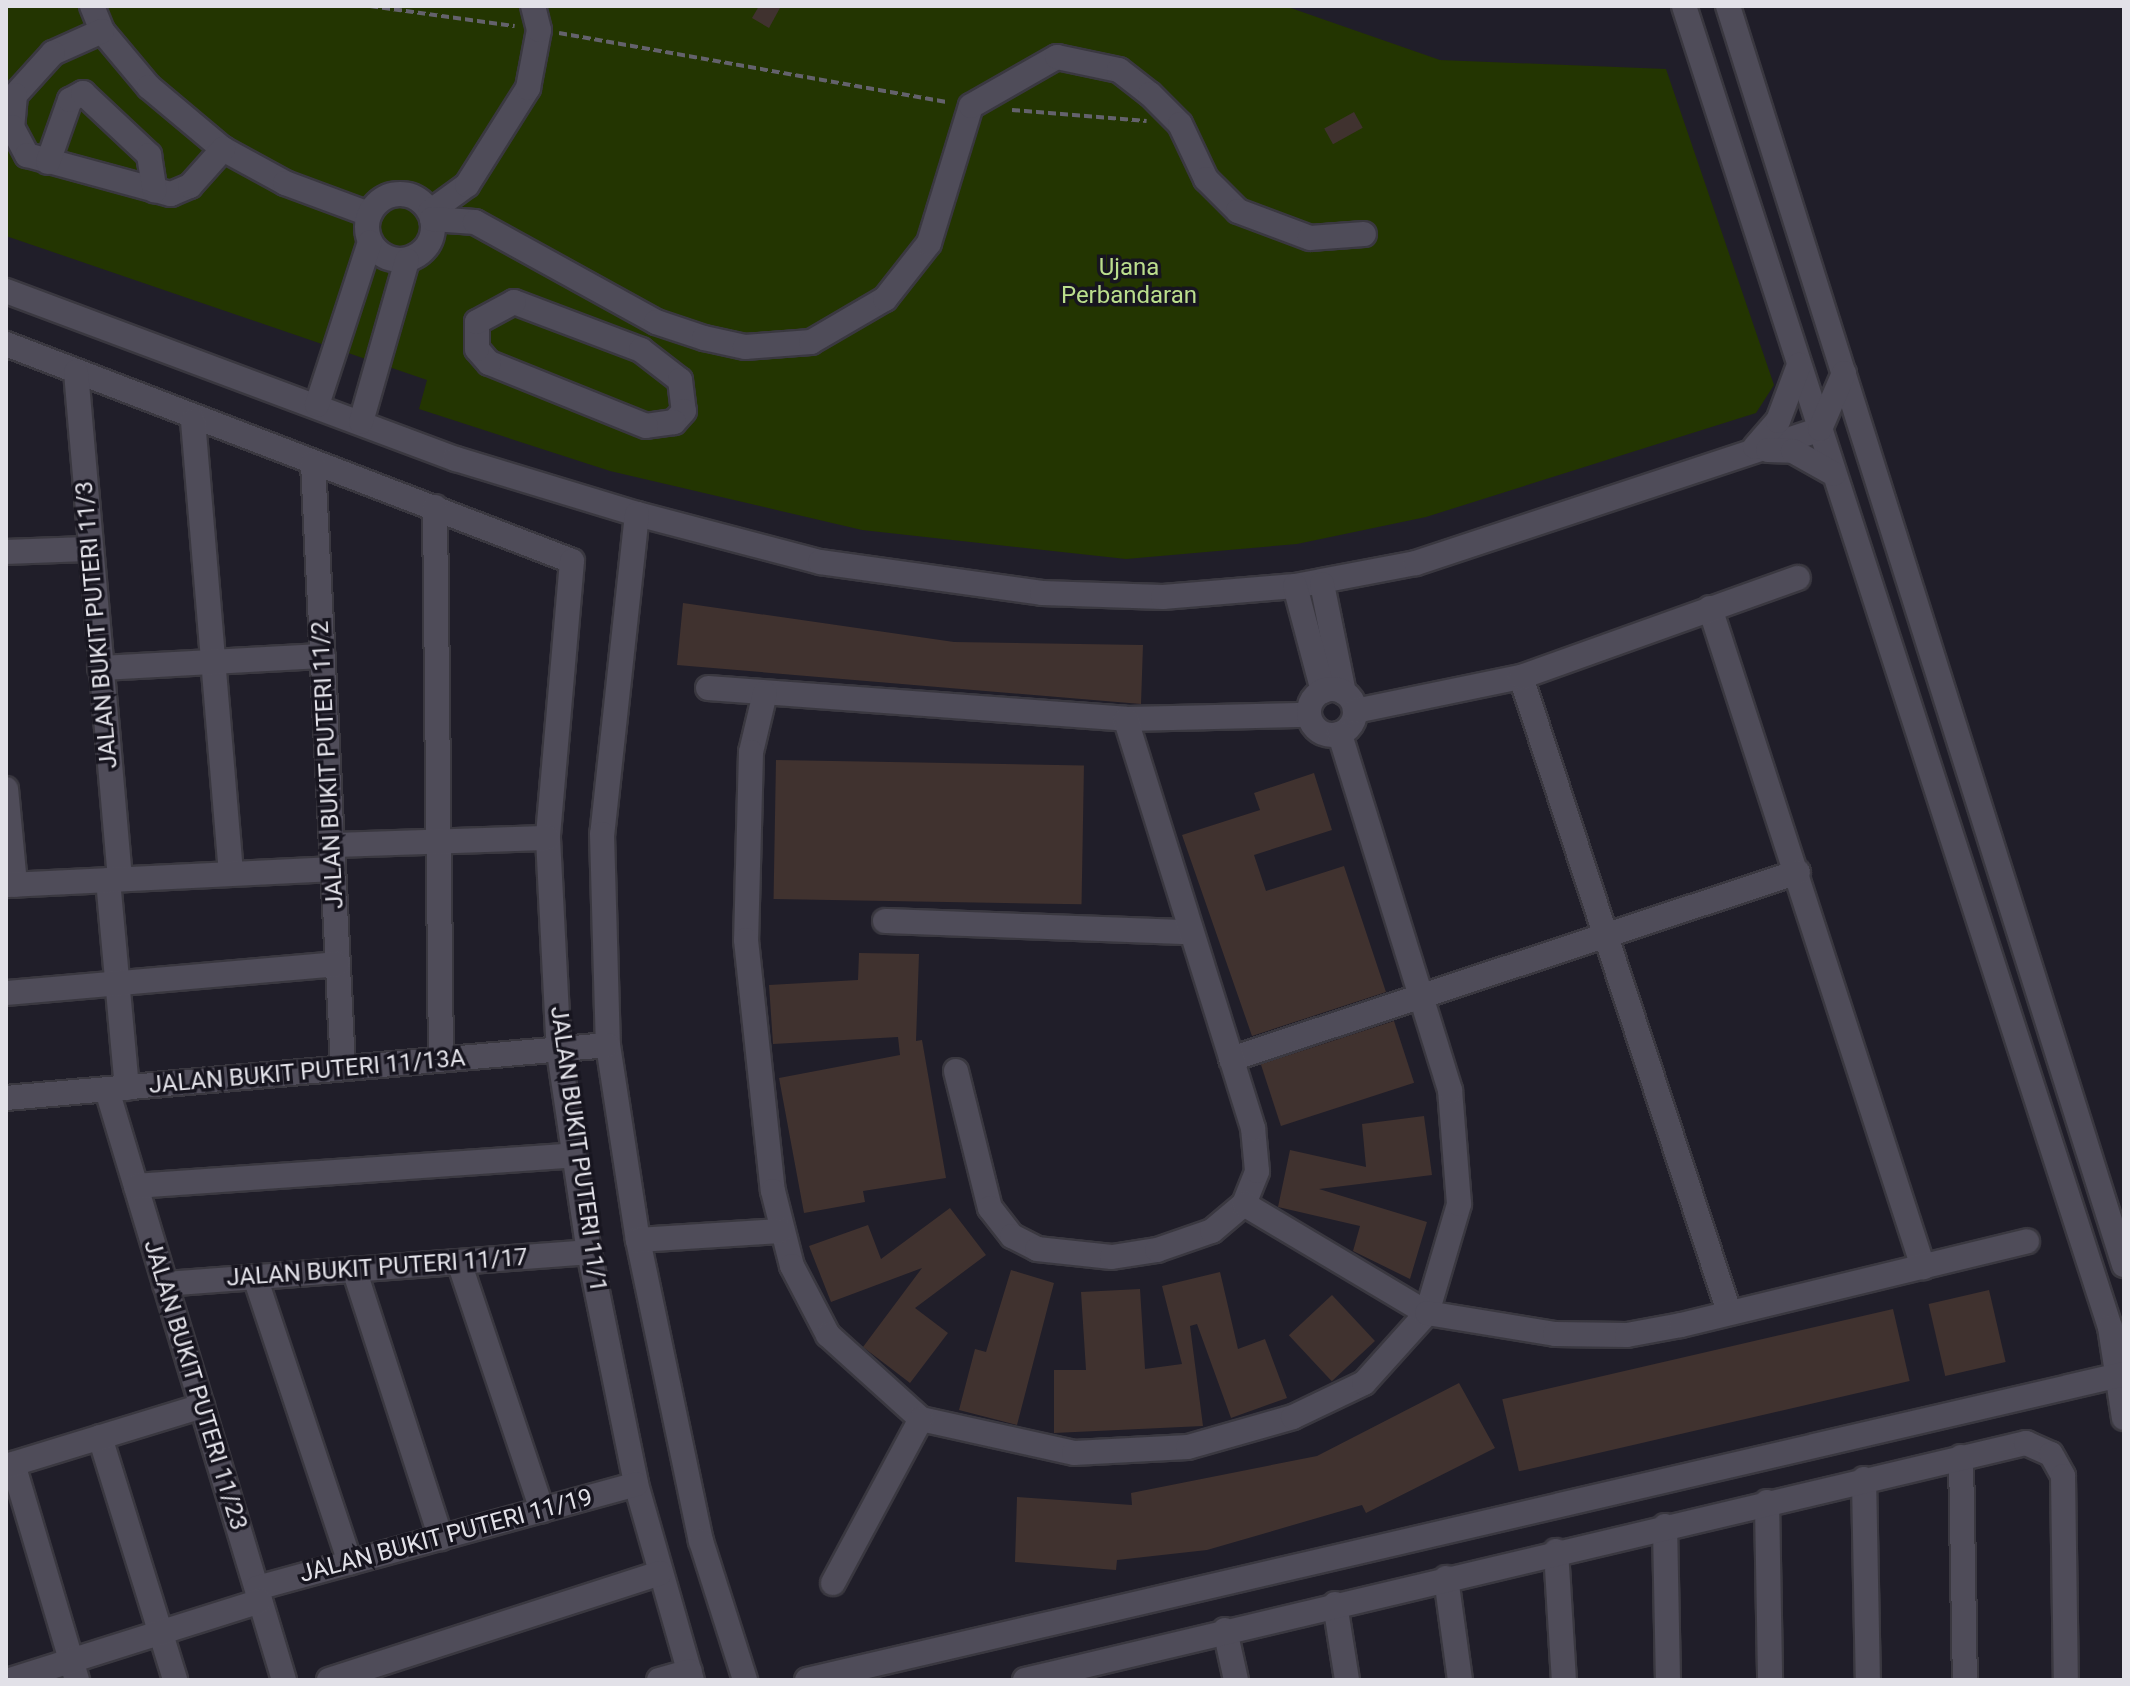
<!DOCTYPE html>
<style>
body{margin:0}
#map{position:relative;width:2130px;height:1686px;overflow:hidden;background:#201e29;font-family:Roboto,sans-serif}
div>[style]{position:absolute}
.green>*{inset:0;background:#233501}
.building>*{inset:0;background:#40322f;transform-origin:0 0}
.path>*{height:4px;margin-top:-2px;transform-origin:0;background:repeating-linear-gradient(90deg,#64626c 0 8px,transparent 0 12px)}
.roads{filter:drop-shadow(2px 0 #3a3840) drop-shadow(-2px 0 #3a3840) drop-shadow(0 2px #3a3840) drop-shadow(0 -2px #3a3840)}
.minor>*{height:24px;margin:-12px;padding:0 12px;transform-origin:12px;border-radius:12px;background:#4f4c59}
.minor>.ring{margin:-12px;padding:0;box-sizing:content-box;background:none;border:24px solid #4f4c59;border-radius:50%}
span{translate:-50% -50%;white-space:nowrap;text-align:center;line-height:1.15;-webkit-text-stroke:7px #17151f;paint-order:stroke}
.park-label{font-size:24px;color:#bbde8d}
.street-label{font-size:24px;color:#e2e1e8}
.frame{position:absolute;inset:0;border:8px solid #e2e1e8;pointer-events:none}
</style>
<div id="map">
<div class="green">
<div style="clip-path:polygon(6px 6px,1285px 6px,1440px 60px,1666px 69px,1774px 385px,1756px 413px,1426px 517px,1297px 544px,1126px 559px,862px 530px,610px 471px,419px 409px,427px 380px,6px 236px)"></div>
</div>
<div class="building">
<div style="clip-path:polygon(759px 6px,781px 6px,769px 28px,752px 18px)"></div>
<div style="left:1354px;top:112px;width:18px;height:34px;rotate:61deg"></div>
<div style="clip-path:polygon(683px 603px,954px 642px,1143px 645px,1141px 704px,677px 665px)"></div>
<div style="left:776px;top:760px;width:308px;height:139px;rotate:1deg"></div>
<div style="clip-path:polygon(1314px 773px,1332px 830px,1254px 855px,1266px 891px,1344px 866px,1386px 992px,1252px 1036px,1182px 835px,1260px 810px,1254px 793px)"></div>
<div style="clip-path:polygon(859px 953px,919px 954px,916px 1041px,922px 1040px,946px 1178px,863px 1191px,865px 1202px,804px 1213px,779px 1078px,900px 1055px,898px 1037px,773px 1044px,769px 985px,858px 980px)"></div>
<div style="left:1394px;top:1021px;width:65px;height:140px;rotate:72deg"></div>
<div style="clip-path:polygon(1424px 1116px,1432px 1175px,1319px 1189px,1427px 1222px,1410px 1279px,1353px 1251px,1360px 1226px,1278px 1207px,1290px 1150px,1366px 1167px,1362px 1124px)"></div>
<div style="clip-path:polygon(950px 1208px,986px 1255px,915px 1308px,948px 1333px,910px 1383px,863px 1347px,922px 1268px,831px 1302px,809px 1246px,868px 1225px,881px 1259px)"></div>
<div style="clip-path:polygon(1011px 1270px,1054px 1283px,1017px 1425px,959px 1410px,975px 1349px,986px 1352px)"></div>
<div style="clip-path:polygon(1220px 1272px,1238px 1349px,1265px 1339px,1287px 1398px,1231px 1418px,1197px 1324px,1190px 1326px,1203px 1426px,1054px 1433px,1054px 1370px,1086px 1370px,1081px 1292px,1140px 1289px,1145px 1369px,1182px 1364px,1162px 1286px)"></div>
<div style="left:1989px;top:1290px;width:74px;height:62px;rotate:77deg"></div>
<div style="left:1332px;top:1295px;width:63px;height:59px;rotate:47deg"></div>
<div style="left:1893px;top:1309px;width:74px;height:401px;rotate:77deg"></div>
<div style="clip-path:polygon(1459px 1383px,1495px 1448px,1366px 1513px,1362px 1505px,1207px 1550px,1117px 1560px,1116px 1570px,1015px 1562px,1017px 1497px,1132px 1505px,1131px 1493px,1317px 1456px)"></div>
</div>
<div class="path">
<div style="left:370px;top:6px;width:146px;rotate:7.9deg"></div>
<div style="left:559px;top:33px;width:395px;rotate:10.1deg"></div>
<div style="left:1012px;top:110px;width:135px;rotate:4.7deg"></div>
</div>
<div class="roads">
<div class="minor">
<div style="left:92px;top:6px;width:27px;rotate:68deg"></div>
<div style="left:102px;top:31px;width:73px;rotate:50deg"></div>
<div style="left:149px;top:87px;width:97px;rotate:40deg"></div>
<div style="left:223px;top:149px;width:71px;rotate:28.7deg"></div>
<div style="left:285px;top:183px;width:90px;rotate:20.3deg"></div>
<div style="left:1684px;top:6px;width:1388px;rotate:72.13deg"></div>
<div style="left:2110px;top:1327px;width:92px;rotate:81.3deg"></div>
<div style="left:1728px;top:6px;width:1320px;rotate:72.54deg"></div>
<div style="left:102px;top:31px;width:54px;rotate:155.8deg"></div>
<div style="left:53px;top:53px;width:57px;rotate:132.1deg"></div>
<div style="left:15px;top:95px;width:32px;rotate:95deg"></div>
<div style="left:12px;top:127px;width:32px;rotate:62deg"></div>
<div style="left:27px;top:155px;width:149px;rotate:15.2deg"></div>
<div style="left:171px;top:194px;width:21px;rotate:-23deg"></div>
<div style="left:190px;top:186px;width:50px;rotate:-48.3deg"></div>
<div style="left:48px;top:162px;width:66px;rotate:-70.5deg"></div>
<div style="left:70px;top:100px;width:15px;rotate:-28deg"></div>
<div style="left:83px;top:93px;width:91px;rotate:43.2deg"></div>
<div style="left:149px;top:155px;width:36px;rotate:81deg"></div>
<div class="ring" style="left:367px;top:194px;width:42px;height:42px"></div>
<div style="left:430px;top:212px;width:46px;rotate:-36.1deg"></div>
<div style="left:467px;top:185px;width:115px;rotate:-57.8deg"></div>
<div style="left:528px;top:88px;width:59px;rotate:-79.3deg"></div>
<div style="left:539px;top:30px;width:25px;rotate:-104deg"></div>
<div style="left:432px;top:219px;width:43px;rotate:4deg"></div>
<div style="left:475px;top:222px;width:207px;rotate:28.9deg"></div>
<div style="left:656px;top:322px;width:51px;rotate:18.4deg"></div>
<div style="left:704px;top:338px;width:42px;rotate:12.4deg"></div>
<div style="left:745px;top:347px;width:66px;rotate:-4.3deg"></div>
<div style="left:811px;top:342px;width:86px;rotate:-30.2deg"></div>
<div style="left:885px;top:299px;width:71px;rotate:-51.8deg"></div>
<div style="left:929px;top:243px;width:143px;rotate:-73deg"></div>
<div style="left:971px;top:106px;width:99px;rotate:-29.7deg"></div>
<div style="left:1057px;top:57px;width:63px;rotate:11.8deg"></div>
<div style="left:1119px;top:70px;width:39px;rotate:38deg"></div>
<div style="left:1150px;top:94px;width:42px;rotate:45deg"></div>
<div style="left:1180px;top:124px;width:61px;rotate:64.7deg"></div>
<div style="left:1206px;top:179px;width:45px;rotate:45deg"></div>
<div style="left:1238px;top:211px;width:77px;rotate:20.6deg"></div>
<div style="left:1310px;top:238px;width:54px;rotate:-4.2deg"></div>
<div style="left:6px;top:291px;width:480px;rotate:20.5deg"></div>
<div style="left:456px;top:459px;width:189px;rotate:16.9deg"></div>
<div style="left:637px;top:514px;width:189px;rotate:14.7deg"></div>
<div style="left:820px;top:562px;width:224px;rotate:7.9deg"></div>
<div style="left:1042px;top:593px;width:121px;rotate:1.9deg"></div>
<div style="left:1163px;top:597px;width:132px;rotate:-4.8deg"></div>
<div style="left:1295px;top:586px;width:123px;rotate:-10.8deg"></div>
<div style="left:1416px;top:563px;width:426px;rotate:-18.3deg"></div>
<div style="left:1820px;top:429px;width:61px;rotate:-66.8deg"></div>
<div style="left:514px;top:302px;width:136px;rotate:20.7deg"></div>
<div style="left:641px;top:350px;width:49px;rotate:37.6deg"></div>
<div style="left:680px;top:380px;width:31px;rotate:83deg"></div>
<div style="left:684px;top:411px;width:15px;rotate:132deg"></div>
<div style="left:674px;top:422px;width:28px;rotate:172deg"></div>
<div style="left:646px;top:426px;width:169px;rotate:-158.1deg"></div>
<div style="left:489px;top:363px;width:18px;rotate:-131deg"></div>
<div style="left:477px;top:349px;width:27px;rotate:-90deg"></div>
<div style="left:477px;top:322px;width:42px;rotate:-28.4deg"></div>
<div style="left:6px;top:344px;width:606px;rotate:20.98deg"></div>
<div style="left:572px;top:561px;width:278px;rotate:95deg"></div>
<div style="left:548px;top:838px;width:214px;rotate:87.1deg"></div>
<div style="left:559px;top:1052px;width:202px;rotate:81.5deg"></div>
<div style="left:589px;top:1252px;width:237px;rotate:78.5deg"></div>
<div style="left:636px;top:1484px;width:204px;rotate:74.1deg"></div>
<div style="left:76px;top:372px;width:509px;rotate:85.04deg"></div>
<div style="left:317px;top:405px;width:171px;rotate:-72deg"></div>
<div style="left:193px;top:421px;width:454px;rotate:85.2deg"></div>
<div style="left:361px;top:422px;width:168px;rotate:-74.1deg"></div>
<div style="left:1755px;top:447px;width:35px;rotate:-49deg"></div>
<div style="left:1778px;top:421px;width:60px;rotate:-69.4deg"></div>
<div style="left:1768px;top:450px;width:25px;rotate:2deg"></div>
<div style="left:1793px;top:451px;width:47px;rotate:29.3deg"></div>
<div style="left:313px;top:463px;width:605px;rotate:87.16deg"></div>
<div style="left:435px;top:507px;width:552px;rotate:89.38deg"></div>
<div style="left:637px;top:514px;width:322px;rotate:96.2deg"></div>
<div style="left:602px;top:834px;width:211px;rotate:88.4deg"></div>
<div style="left:608px;top:1045px;width:197px;rotate:81.3deg"></div>
<div style="left:638px;top:1240px;width:308px;rotate:78.2deg"></div>
<div style="left:701px;top:1541px;width:146px;rotate:72.4deg"></div>
<div style="left:6px;top:552px;width:82px;rotate:-2.1deg"></div>
<div style="left:1322px;top:584px;width:111px;rotate:78.6deg"></div>
<div style="left:1295px;top:586px;width:109px;rotate:75.1deg"></div>
<div style="left:1710px;top:608px;width:693px;rotate:72.09deg"></div>
<div style="left:100px;top:668px;width:223px;rotate:-3.1deg"></div>
<div style="left:1521px;top:677px;width:668px;rotate:71.86deg"></div>
<div style="left:708px;top:688px;width:419px;rotate:4.2deg"></div>
<div style="left:1126px;top:719px;width:182px;rotate:-1.3deg"></div>
<div class="ring" style="left:1309px;top:689px;width:22px;height:22px"></div>
<div style="left:765px;top:693px;width:61px;rotate:103.3deg"></div>
<div style="left:751px;top:752px;width:188px;rotate:91.5deg"></div>
<div style="left:746px;top:940px;width:252px;rotate:83.9deg"></div>
<div style="left:773px;top:1191px;width:77px;rotate:75.8deg"></div>
<div style="left:792px;top:1266px;width:78px;rotate:62.4deg"></div>
<div style="left:828px;top:1335px;width:125px;rotate:42.1deg"></div>
<div style="left:921px;top:1419px;width:157px;rotate:12.5deg"></div>
<div style="left:1074px;top:1453px;width:114px;rotate:-3deg"></div>
<div style="left:1188px;top:1447px;width:109px;rotate:-15.9deg"></div>
<div style="left:1293px;top:1417px;width:79px;rotate:-25.6deg"></div>
<div style="left:1364px;top:1383px;width:94px;rotate:-48deg"></div>
<div style="left:1427px;top:1313px;width:114px;rotate:-73.6deg"></div>
<div style="left:1459px;top:1204px;width:114px;rotate:-94.5deg"></div>
<div style="left:1450px;top:1090px;width:373px;rotate:-107.2deg"></div>
<div style="left:1355px;top:711px;width:169px;rotate:-11.6deg"></div>
<div style="left:1521px;top:677px;width:294px;rotate:-19.7deg"></div>
<div style="left:6px;top:789px;width:96px;rotate:84.6deg"></div>
<div style="left:332px;top:845px;width:216px;rotate:-1.9deg"></div>
<div style="left:108px;top:880px;width:209px;rotate:84.8deg"></div>
<div style="left:6px;top:885px;width:327px;rotate:-2.8deg"></div>
<div style="left:885px;top:921px;width:306px;rotate:2.1deg"></div>
<div style="left:6px;top:993px;width:333px;rotate:-5deg"></div>
<div style="left:1231px;top:1059px;width:597px;rotate:-18.25deg"></div>
<div style="left:956px;top:1071px;width:141px;rotate:76.1deg"></div>
<div style="left:990px;top:1208px;width:36px;rotate:52deg"></div>
<div style="left:1012px;top:1236px;width:28px;rotate:27deg"></div>
<div style="left:1037px;top:1249px;width:75px;rotate:6.1deg"></div>
<div style="left:1112px;top:1257px;width:46px;rotate:-8.8deg"></div>
<div style="left:1157px;top:1250px;width:58px;rotate:-19.1deg"></div>
<div style="left:1212px;top:1231px;width:42px;rotate:-40.2deg"></div>
<div style="left:1244px;top:1204px;width:35px;rotate:-68deg"></div>
<div style="left:1257px;top:1171px;width:43px;rotate:-95.3deg"></div>
<div style="left:1253px;top:1128px;width:428px;rotate:-107.3deg"></div>
<div style="left:107px;top:1090px;width:616px;rotate:73.3deg"></div>
<div style="left:6px;top:1098px;width:604px;rotate:-5.03deg"></div>
<div style="left:136px;top:1186px;width:439px;rotate:-4deg"></div>
<div style="left:1244px;top:1204px;width:213px;rotate:30.8deg"></div>
<div style="left:1427px;top:1313px;width:130px;rotate:9.3deg"></div>
<div style="left:1555px;top:1334px;width:72px;rotate:0.8deg"></div>
<div style="left:1627px;top:1335px;width:55px;rotate:-10.5deg"></div>
<div style="left:1681px;top:1325px;width:356px;rotate:-13.6deg"></div>
<div style="left:638px;top:1240px;width:142px;rotate:-3.6deg"></div>
<div style="left:459px;top:1262px;width:262px;rotate:71.5deg"></div>
<div style="left:354px;top:1269px;width:283px;rotate:72.1deg"></div>
<div style="left:255px;top:1277px;width:301px;rotate:71.6deg"></div>
<div style="left:165px;top:1284px;width:425px;rotate:-4.3deg"></div>
<div style="left:100px;top:1437px;width:254px;rotate:72.8deg"></div>
<div style="left:1961px;top:1457px;width:223px;rotate:89deg"></div>
<div style="left:13px;top:1464px;width:225px;rotate:73.5deg"></div>
<div style="left:6px;top:1466px;width:205px;rotate:-17deg"></div>
<div style="left:1864px;top:1479px;width:201px;rotate:88.9deg"></div>
<div style="left:1767px;top:1502px;width:178px;rotate:89deg"></div>
<div style="left:1665px;top:1526px;width:154px;rotate:88.9deg"></div>
<div style="left:1556px;top:1551px;width:129px;rotate:86.5deg"></div>
<div style="left:1446px;top:1578px;width:103px;rotate:82.2deg"></div>
<div style="left:833px;top:1583px;width:186px;rotate:-61.8deg"></div>
<div style="left:257px;top:1588px;width:393px;rotate:-15.3deg"></div>
<div style="left:1335px;top:1604px;width:77px;rotate:81deg"></div>
<div style="left:1225px;top:1630px;width:51px;rotate:77.6deg"></div>
<div style="left:10px;top:1680px;width:262px;rotate:-17.5deg"></div>
<div style="left:329px;top:1680px;width:348px;rotate:-17.9deg"></div>
<div style="left:659px;top:1680px;width:32px;rotate:-16deg"></div>
<div style="left:807px;top:1680px;width:1352px;rotate:-13.08deg"></div>
<div style="left:1025px;top:1680px;width:1029px;rotate:-13.32deg"></div>
<div style="left:2026px;top:1443px;width:27px;rotate:24deg"></div>
<div style="left:2051px;top:1454px;width:25px;rotate:61deg"></div>
<div style="left:2063px;top:1476px;width:204px;rotate:89.2deg"></div>
</div>
</div>
<div class="park-label">
<span style="left:1129px;top:282px">Ujana<br>Perbandaran</span>
</div>
<div class="street-label">
<span style="left:97px;top:625px;rotate:-95deg">JALAN BUKIT PUTERI 11/3</span>
<span style="left:328px;top:765px;rotate:-93deg">JALAN BUKIT PUTERI 11/2</span>
<span style="left:307px;top:1072px;rotate:-5deg">JALAN BUKIT PUTERI 11/13A</span>
<span style="left:578px;top:1149px;rotate:82deg">JALAN BUKIT PUTERI 11/1</span>
<span style="left:377px;top:1268px;rotate:-4deg">JALAN BUKIT PUTERI 11/17</span>
<span style="left:195px;top:1385px;rotate:73deg">JALAN BUKIT PUTERI 11/23</span>
<span style="left:446px;top:1536px;rotate:-15deg">JALAN BUKIT PUTERI 11/19</span>
</div>
<div class="frame"></div>
</div>
